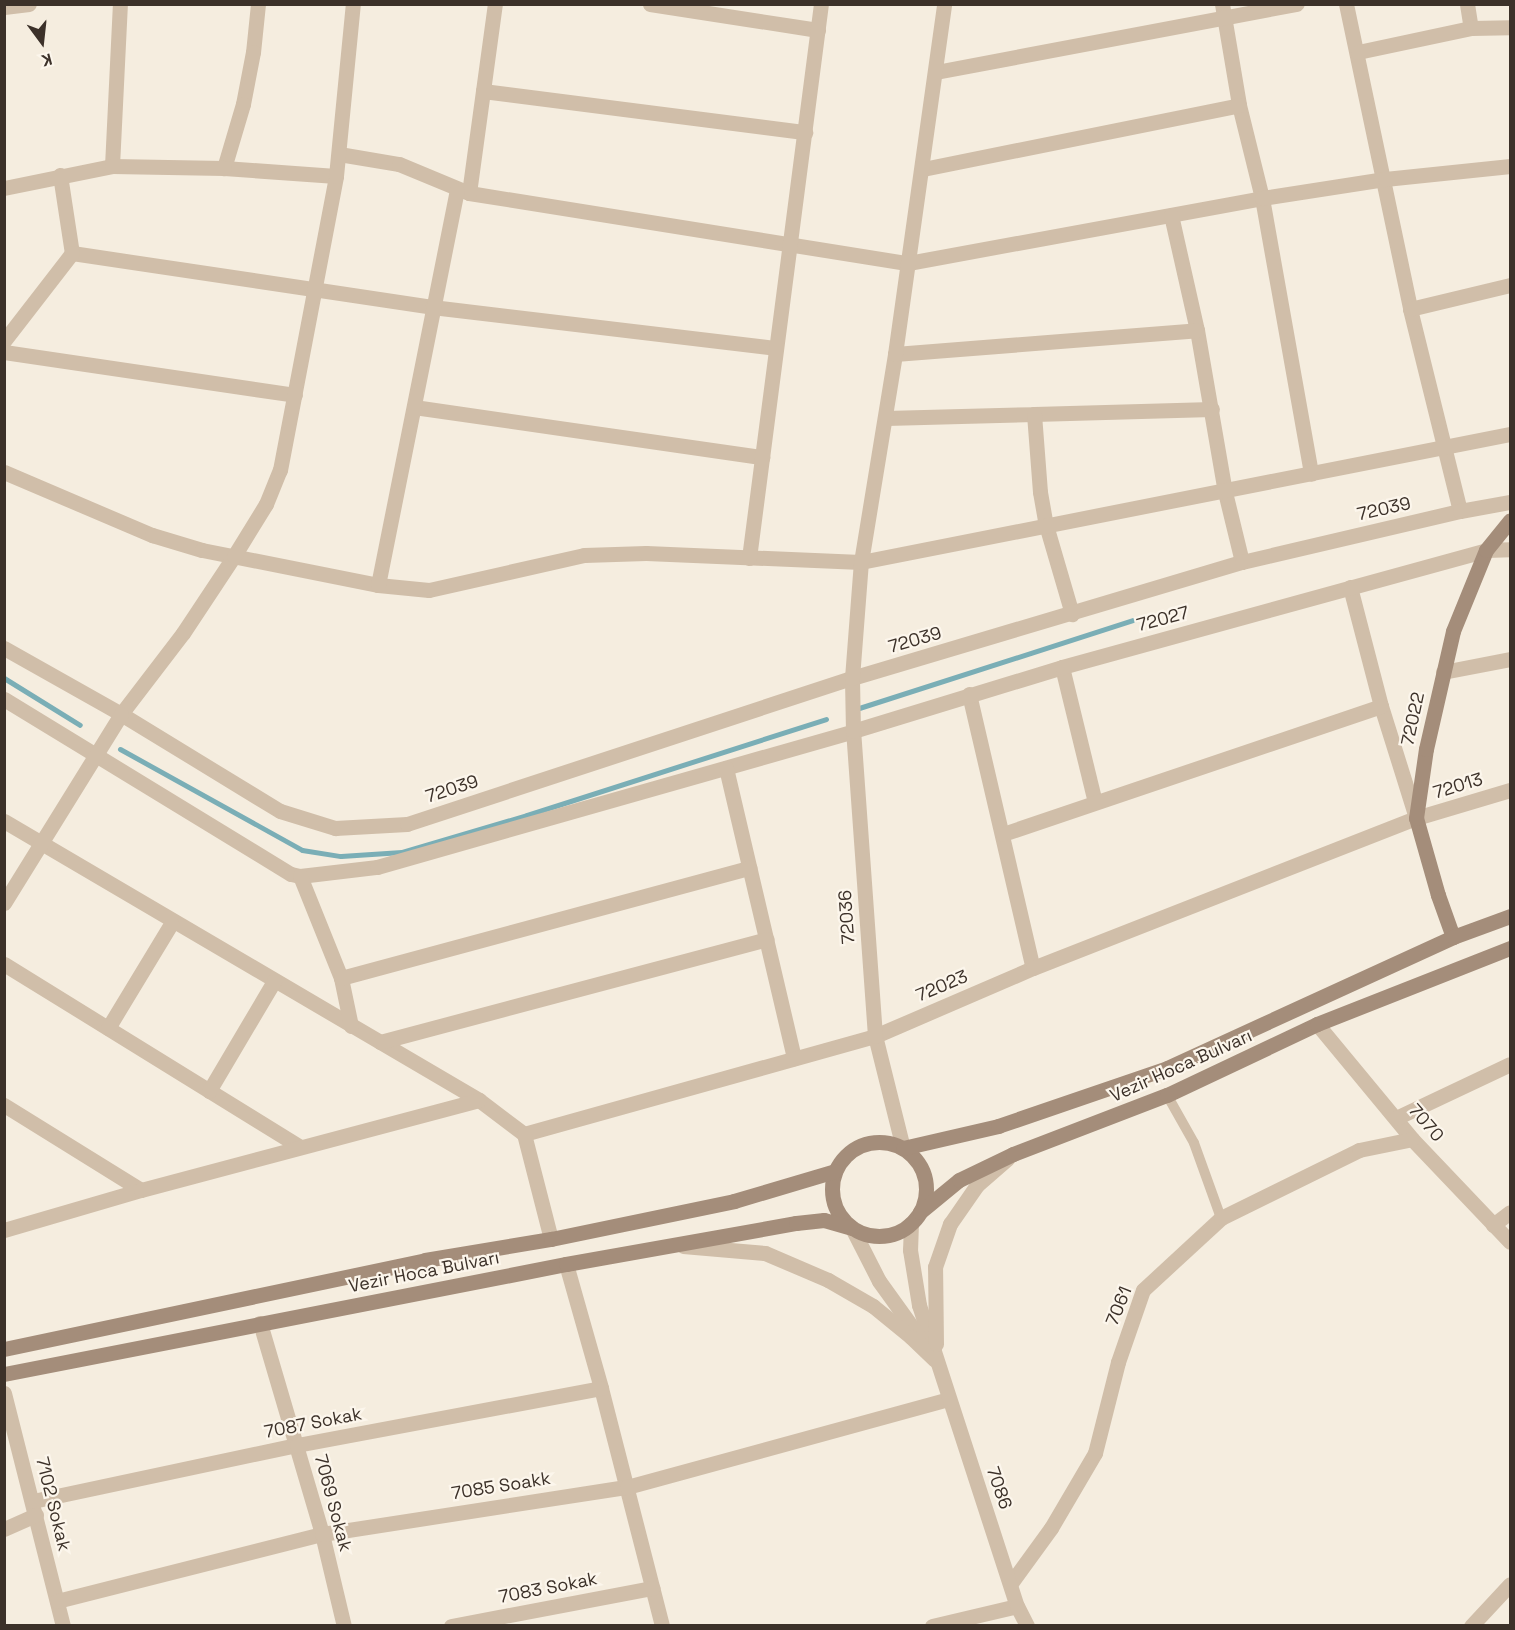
<!DOCTYPE html>
<meta charset="utf-8">
<style>
body{margin:0}
#map{position:relative;width:1515px;height:1630px;overflow:hidden;background:#f5eddf;font-family:"Space Grotesk",sans-serif}
div>[style]{position:absolute}
.stream>*{height:5px;margin:-2.5px;padding:0 2.5px;transform-origin:2.5px;border-radius:2.5px;background:#7aaeb6}
.service>*{height:10px;margin:-5px;padding:0 5px;transform-origin:5px;border-radius:5px;background:#d0bea9}
.minor>*{height:15px;margin:-7.5px;padding:0 7.5px;transform-origin:7.5px;border-radius:7.5px;background:#d0bea9}
.tertiary>*{height:15px;margin:-7.5px;padding:0 7.5px;transform-origin:7.5px;border-radius:7.5px;background:#d0bea9}
.secondary>*{height:15px;margin:-7.5px;padding:0 7.5px;transform-origin:7.5px;border-radius:7.5px;background:#a48d7a}
.secondary>.ring{margin:-7.5px;padding:0;box-sizing:content-box;background:none;border:15px solid #a48d7a;border-radius:50%}
span{translate:-50% -50%;white-space:nowrap;text-align:center;line-height:1.15;-webkit-text-stroke:4.5px #fcf6ec;paint-order:stroke}
.street-label{font-size:18px;color:#3c3129}
.frame{position:absolute;inset:0;border:6px solid #3c3129;pointer-events:none}
.north{position:absolute;left:12px;top:12px;width:60px;height:60px;-webkit-text-stroke:4px #fcf6ec;paint-order:stroke;rotate:165deg;font-size:16px;font-weight:700;line-height:24px;text-align:center;color:#3c3129}
.north::after{content:'';display:block;margin:auto;width:21px;height:27px;background:#3c3129;clip-path:polygon(50% 0,100% 100%,50% 72%,0 100%)}
</style>
<div id="map">
<div class="stream">
<div style="left:4px;top:678px;width:89px;rotate:31.7deg"></div>
<div style="left:856px;top:709px;width:297px;rotate:-17.8deg"></div>
<div style="left:120px;top:749px;width:208px;rotate:29deg"></div>
<div style="left:302px;top:850px;width:39px;rotate:9deg"></div>
<div style="left:341px;top:856px;width:61px;rotate:-3.8deg"></div>
<div style="left:402px;top:852px;width:130px;rotate:-16.5deg"></div>
<div style="left:527px;top:815px;width:314px;rotate:-17.8deg"></div>
</div>
<div class="service">
<div style="left:1167px;top:1095px;width:55px;rotate:60.6deg"></div>
<div style="left:1194px;top:1143px;width:80px;rotate:70.2deg"></div>
</div>
<div class="minor">
<div style="left:258px;top:4px;width:48px;rotate:95.9deg"></div>
<div style="left:253px;top:52px;width:53px;rotate:100.9deg"></div>
<div style="left:243px;top:104px;width:67px;rotate:106.5deg"></div>
<div style="left:224px;top:168px;width:112px;rotate:4.1deg"></div>
<div style="left:650px;top:4px;width:170px;rotate:8.8deg"></div>
<div style="left:1222px;top:4px;width:102px;rotate:80.4deg"></div>
<div style="left:1239px;top:105px;width:96px;rotate:76.1deg"></div>
<div style="left:1262px;top:198px;width:280px;rotate:79.9deg"></div>
<div style="left:1346px;top:4px;width:312px;rotate:78.1deg"></div>
<div style="left:1410px;top:309px;width:208px;rotate:76.1deg"></div>
<div style="left:1467px;top:4px;width:24px;rotate:81deg"></div>
<div style="left:4px;top:7px;width:25px;rotate:-7deg"></div>
<div style="left:1358px;top:52px;width:116px;rotate:-12deg"></div>
<div style="left:1471px;top:28px;width:39px;rotate:-1deg"></div>
<div style="left:936px;top:72px;width:367px;rotate:-10.7deg"></div>
<div style="left:483px;top:91px;width:325px;rotate:7.3deg"></div>
<div style="left:339px;top:154px;width:61px;rotate:9.5deg"></div>
<div style="left:399px;top:164px;width:76px;rotate:22.5deg"></div>
<div style="left:469px;top:193px;width:445px;rotate:9.1deg"></div>
<div style="left:908px;top:263px;width:360px;rotate:-10.4deg"></div>
<div style="left:1262px;top:198px;width:124px;rotate:-8.8deg"></div>
<div style="left:1385px;top:179px;width:126px;rotate:-5.9deg"></div>
<div style="left:112px;top:166px;width:162px;rotate:-87.2deg"></div>
<div style="left:923px;top:169px;width:322px;rotate:-11.4deg"></div>
<div style="left:60px;top:175px;width:79px;rotate:81.3deg"></div>
<div style="left:72px;top:253px;width:364px;rotate:8.5deg"></div>
<div style="left:432px;top:307px;width:345px;rotate:6.8deg"></div>
<div style="left:4px;top:188px;width:110px;rotate:-11.5deg"></div>
<div style="left:112px;top:166px;width:112px;rotate:1deg"></div>
<div style="left:469px;top:193px;width:191px;rotate:-82.2deg"></div>
<div style="left:1171px;top:215px;width:118px;rotate:77.3deg"></div>
<div style="left:1197px;top:330px;width:164px;rotate:80.2deg"></div>
<div style="left:1225px;top:492px;width:72px;rotate:76.3deg"></div>
<div style="left:1410px;top:309px;width:103px;rotate:-13.5deg"></div>
<div style="left:4px;top:341px;width:111px;rotate:-52.3deg"></div>
<div style="left:4px;top:352px;width:294px;rotate:8.4deg"></div>
<div style="left:895px;top:354px;width:303px;rotate:-4.5deg"></div>
<div style="left:414px;top:407px;width:352px;rotate:8.2deg"></div>
<div style="left:1034px;top:414px;width:178px;rotate:-1.6deg"></div>
<div style="left:886px;top:418px;width:148px;rotate:-1.5deg"></div>
<div style="left:1034px;top:414px;width:78px;rotate:85.6deg"></div>
<div style="left:1040px;top:492px;width:34px;rotate:80deg"></div>
<div style="left:1046px;top:525px;width:93px;rotate:73.7deg"></div>
<div style="left:4px;top:472px;width:161px;rotate:23.1deg"></div>
<div style="left:152px;top:535px;width:52px;rotate:16.7deg"></div>
<div style="left:202px;top:550px;width:179px;rotate:11.2deg"></div>
<div style="left:378px;top:585px;width:51px;rotate:5.6deg"></div>
<div style="left:429px;top:590px;width:159px;rotate:-12.7deg"></div>
<div style="left:584px;top:555px;width:62px;rotate:-1.8deg"></div>
<div style="left:646px;top:553px;width:215px;rotate:2.4deg"></div>
<div style="left:861px;top:562px;width:662px;rotate:-11.16deg"></div>
<div style="left:749px;top:558px;width:559px;rotate:-82.6deg"></div>
<div style="left:378px;top:585px;width:402px;rotate:-78.7deg"></div>
<div style="left:1350px;top:587px;width:123px;rotate:75.4deg"></div>
<div style="left:1381px;top:706px;width:117px;rotate:72.6deg"></div>
<div style="left:4px;top:648px;width:134px;rotate:29.4deg"></div>
<div style="left:121px;top:714px;width:186px;rotate:31.4deg"></div>
<div style="left:280px;top:811px;width:58px;rotate:17.2deg"></div>
<div style="left:335px;top:828px;width:72px;rotate:-3.2deg"></div>
<div style="left:407px;top:824px;width:468px;rotate:-18.2deg"></div>
<div style="left:852px;top:678px;width:407px;rotate:-16.6deg"></div>
<div style="left:1242px;top:562px;width:224px;rotate:-13.2deg"></div>
<div style="left:1460px;top:511px;width:51px;rotate:-10.2deg"></div>
<div style="left:1062px;top:667px;width:139px;rotate:76.3deg"></div>
<div style="left:1443px;top:672px;width:68px;rotate:-11deg"></div>
<div style="left:969px;top:694px;width:281px;rotate:76.9deg"></div>
<div style="left:4px;top:699px;width:336px;rotate:31.4deg"></div>
<div style="left:291px;top:874px;width:9px;rotate:13deg"></div>
<div style="left:300px;top:876px;width:78px;rotate:-6.7deg"></div>
<div style="left:377px;top:867px;width:495px;rotate:-15.9deg"></div>
<div style="left:853px;top:731px;width:219px;rotate:-17deg"></div>
<div style="left:1062px;top:667px;width:440px;rotate:-15.4deg"></div>
<div style="left:1486px;top:550px;width:24px;rotate:-2deg"></div>
<div style="left:121px;top:714px;width:102px;rotate:-52.6deg"></div>
<div style="left:183px;top:633px;width:92px;rotate:-56.5deg"></div>
<div style="left:234px;top:556px;width:61px;rotate:-58.4deg"></div>
<div style="left:266px;top:504px;width:37px;rotate:-68deg"></div>
<div style="left:280px;top:470px;width:299px;rotate:-79.2deg"></div>
<div style="left:336px;top:176px;width:173px;rotate:-84.4deg"></div>
<div style="left:726px;top:768px;width:298px;rotate:76.8deg"></div>
<div style="left:4px;top:821px;width:551px;rotate:30.43deg"></div>
<div style="left:479px;top:1100px;width:56px;rotate:37.1deg"></div>
<div style="left:524px;top:1134px;width:364px;rotate:-15.6deg"></div>
<div style="left:875px;top:1036px;width:172px;rotate:-23.3deg"></div>
<div style="left:1033px;top:968px;width:411px;rotate:-21.4deg"></div>
<div style="left:1416px;top:818px;width:98px;rotate:-16.6deg"></div>
<div style="left:1003px;top:834px;width:399px;rotate:-18.7deg"></div>
<div style="left:300px;top:876px;width:110px;rotate:68.1deg"></div>
<div style="left:341px;top:978px;width:49px;rotate:78.2deg"></div>
<div style="left:4px;top:964px;width:348px;rotate:31.7deg"></div>
<div style="left:341px;top:978px;width:423px;rotate:-15.1deg"></div>
<div style="left:1317px;top:1024px;width:149px;rotate:50.4deg"></div>
<div style="left:1412px;top:1139px;width:142px;rotate:46.4deg"></div>
<div style="left:108px;top:1028px;width:122px;rotate:-58.8deg"></div>
<div style="left:380px;top:1042px;width:400px;rotate:-14.9deg"></div>
<div style="left:209px;top:1091px;width:128px;rotate:-59.4deg"></div>
<div style="left:4px;top:1105px;width:161px;rotate:31.8deg"></div>
<div style="left:1396px;top:1118px;width:126px;rotate:-25.3deg"></div>
<div style="left:524px;top:1134px;width:108px;rotate:75.6deg"></div>
<div style="left:903px;top:1148px;width:115px;rotate:-104deg"></div>
<div style="left:875px;top:1036px;width:306px;rotate:-94.1deg"></div>
<div style="left:853px;top:731px;width:53px;rotate:-91.1deg"></div>
<div style="left:852px;top:678px;width:116px;rotate:-85.6deg"></div>
<div style="left:861px;top:562px;width:211px;rotate:-80.7deg"></div>
<div style="left:895px;top:354px;width:353px;rotate:-82deg"></div>
<div style="left:1493px;top:1225px;width:21px;rotate:-37deg"></div>
<div style="left:4px;top:1230px;width:143px;rotate:-16.3deg"></div>
<div style="left:141px;top:1190px;width:350px;rotate:-14.9deg"></div>
<div style="left:566px;top:1264px;width:129px;rotate:74.2deg"></div>
<div style="left:601px;top:1388px;width:246px;rotate:75.6deg"></div>
<div style="left:260px;top:1323px;width:220px;rotate:73.6deg"></div>
<div style="left:322px;top:1534px;width:95px;rotate:76.6deg"></div>
<div style="left:4px;top:1393px;width:240px;rotate:75.8deg"></div>
<div style="left:33px;top:1501px;width:270px;rotate:-12deg"></div>
<div style="left:297px;top:1445px;width:309px;rotate:-10.6deg"></div>
<div style="left:4px;top:1529px;width:35px;rotate:-24deg"></div>
<div style="left:1011px;top:1583px;width:68px;rotate:-54deg"></div>
<div style="left:1051px;top:1528px;width:87px;rotate:-59.6deg"></div>
<div style="left:1095px;top:1453px;width:94px;rotate:-75.8deg"></div>
<div style="left:1118px;top:1362px;width:76px;rotate:-70.9deg"></div>
<div style="left:1143px;top:1290px;width:106px;rotate:-42.7deg"></div>
<div style="left:1221px;top:1218px;width:154px;rotate:-26.2deg"></div>
<div style="left:1359px;top:1150px;width:54px;rotate:-11.7deg"></div>
<div style="left:57px;top:1601px;width:273px;rotate:-14.2deg"></div>
<div style="left:322px;top:1534px;width:309px;rotate:-8.8deg"></div>
<div style="left:627px;top:1487px;width:333px;rotate:-15.3deg"></div>
<div style="left:451px;top:1626px;width:205px;rotate:-10.7deg"></div>
<div style="left:932px;top:1626px;width:87px;rotate:-13.2deg"></div>
<div style="left:1471px;top:1626px;width:57px;rotate:-47.1deg"></div>
</div>
<div class="tertiary">
<div style="left:4px;top:903px;width:222px;rotate:-58.2deg"></div>
<div style="left:911px;top:1223px;width:27px;rotate:92deg"></div>
<div style="left:910px;top:1250px;width:56px;rotate:80.7deg"></div>
<div style="left:919px;top:1305px;width:317px;rotate:72deg"></div>
<div style="left:1017px;top:1606px;width:22px;rotate:63deg"></div>
<div style="left:852px;top:1228px;width:59px;rotate:63deg"></div>
<div style="left:879px;top:1281px;width:67px;rotate:54.2deg"></div>
<div style="left:683px;top:1246px;width:82px;rotate:4.9deg"></div>
<div style="left:765px;top:1253px;width:69px;rotate:23.2deg"></div>
<div style="left:828px;top:1280px;width:52px;rotate:30deg"></div>
<div style="left:873px;top:1306px;width:49px;rotate:39.2deg"></div>
<div style="left:911px;top:1337px;width:33px;rotate:44deg"></div>
<div style="left:936px;top:1344px;width:77px;rotate:-90.7deg"></div>
<div style="left:935px;top:1267px;width:46px;rotate:-70.8deg"></div>
<div style="left:950px;top:1224px;width:47px;rotate:-55.3deg"></div>
<div style="left:977px;top:1185px;width:40px;rotate:-41deg"></div>
</div>
<div class="secondary">
<div style="left:1453px;top:937px;width:45px;rotate:-109.7deg"></div>
<div style="left:1438px;top:895px;width:80px;rotate:-105.9deg"></div>
<div style="left:1416px;top:818px;width:70px;rotate:-81.8deg"></div>
<div style="left:1426px;top:749px;width:121px;rotate:-77.1deg"></div>
<div style="left:1453px;top:631px;width:87px;rotate:-67.8deg"></div>
<div style="left:1486px;top:550px;width:38px;rotate:-51deg"></div>
<div class="ring" style="left:832px;top:1142px;width:79px;height:79px"></div>
<div style="left:903px;top:1148px;width:98px;rotate:-13deg"></div>
<div style="left:998px;top:1126px;width:179px;rotate:-18.9deg"></div>
<div style="left:1167px;top:1068px;width:315px;rotate:-24.6deg"></div>
<div style="left:1453px;top:937px;width:61px;rotate:-20.2deg"></div>
<div style="left:920px;top:1212px;width:50px;rotate:-39.4deg"></div>
<div style="left:959px;top:1180px;width:60px;rotate:-25.7deg"></div>
<div style="left:1013px;top:1154px;width:165px;rotate:-21deg"></div>
<div style="left:1167px;top:1095px;width:166px;rotate:-25.3deg"></div>
<div style="left:1317px;top:1024px;width:207px;rotate:-21.5deg"></div>
<div style="left:4px;top:1349px;width:430px;rotate:-11.9deg"></div>
<div style="left:425px;top:1260px;width:128px;rotate:-9.5deg"></div>
<div style="left:551px;top:1239px;width:187px;rotate:-11.7deg"></div>
<div style="left:734px;top:1201px;width:105px;rotate:-16.5deg"></div>
<div style="left:4px;top:1374px;width:573px;rotate:-11.07deg"></div>
<div style="left:566px;top:1264px;width:234px;rotate:-10.1deg"></div>
<div style="left:796px;top:1223px;width:28px;rotate:-6deg"></div>
<div style="left:824px;top:1220px;width:29px;rotate:16deg"></div>
</div>
<div class="street-label">
<span style="left:1384px;top:509px;rotate:-13deg">72039</span>
<span style="left:1163px;top:619px;rotate:-15deg">72027</span>
<span style="left:915px;top:640px;rotate:-16deg">72039</span>
<span style="left:1413px;top:719px;rotate:-78deg">72022</span>
<span style="left:1458px;top:786px;rotate:-17deg">72013</span>
<span style="left:452px;top:789px;rotate:-18deg">72039</span>
<span style="left:847px;top:917px;rotate:-94deg">72036</span>
<span style="left:942px;top:986px;rotate:-23deg">72023</span>
<span style="left:1181px;top:1066px;rotate:-24deg">Vezir Hoca Bulvarı</span>
<span style="left:1426px;top:1123px;rotate:49deg">7070</span>
<span style="left:424px;top:1272px;rotate:-11deg">Vezir Hoca Bulvarı</span>
<span style="left:1119px;top:1306px;rotate:-68deg">7061</span>
<span style="left:313px;top:1423px;rotate:-11deg">7087 Sokak</span>
<span style="left:501px;top:1486px;rotate:-9deg">7085 Soakk</span>
<span style="left:999px;top:1488px;rotate:71deg">7086</span>
<span style="left:333px;top:1503px;rotate:75deg">7069 Sokak</span>
<span style="left:53px;top:1504px;rotate:76deg">7102 Sokak</span>
<span style="left:548px;top:1588px;rotate:-11deg">7083 Sokak</span>
</div>
<div class="frame"></div>
<div class="north">K</div>
</div>
